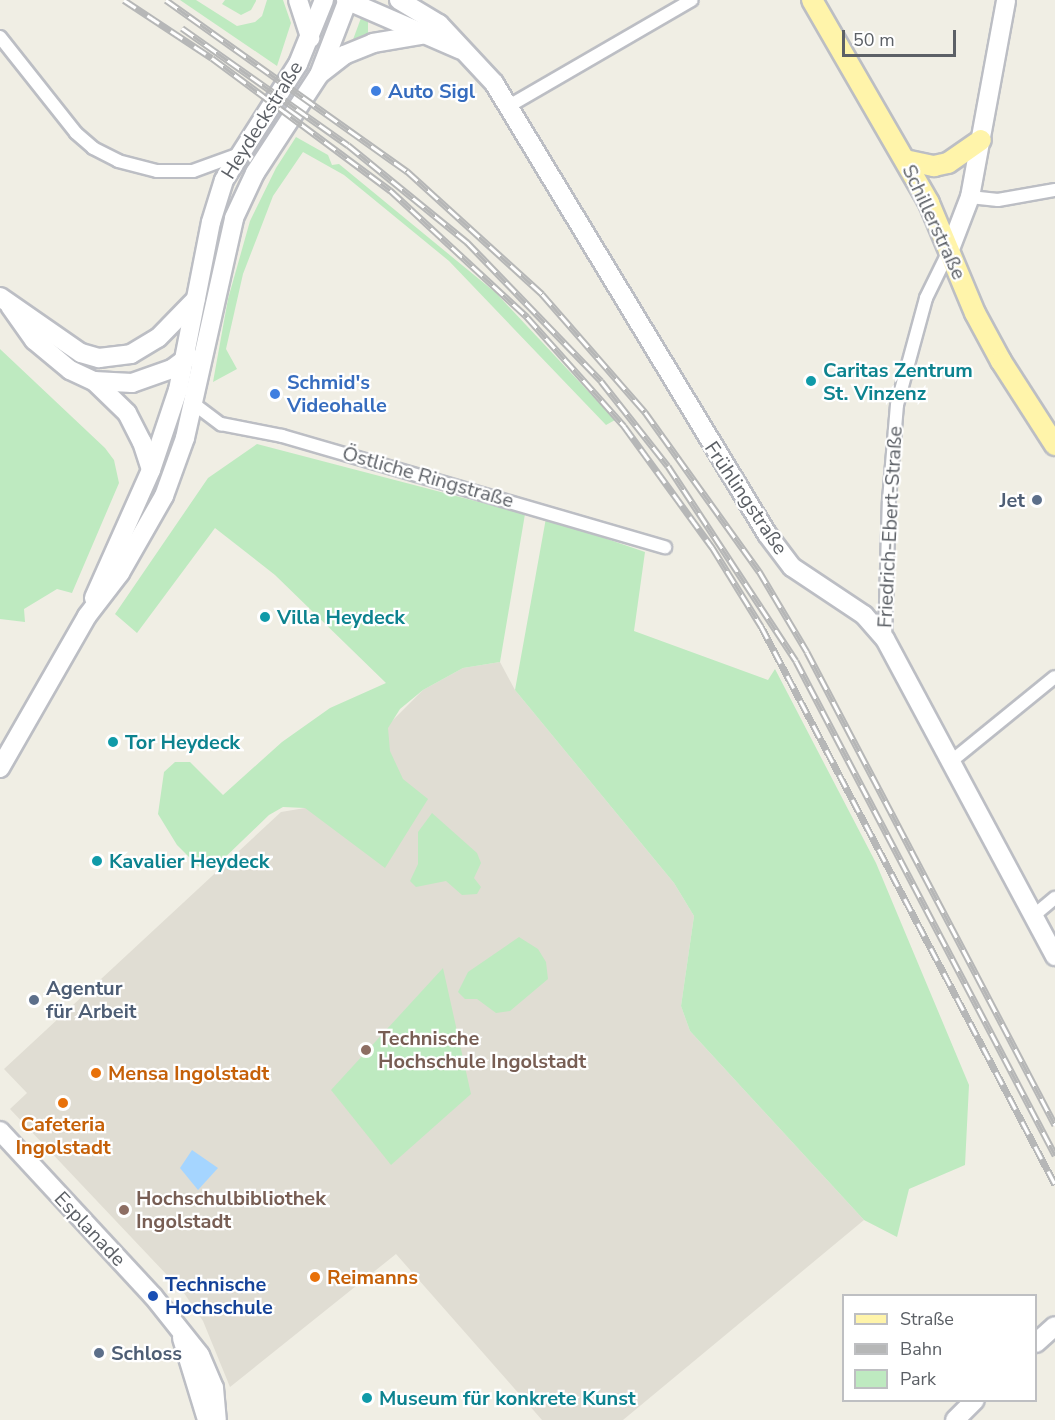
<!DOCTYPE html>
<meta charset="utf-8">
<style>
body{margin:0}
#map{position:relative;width:1055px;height:1420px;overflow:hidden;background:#f0eee4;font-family:"Nunito Sans",sans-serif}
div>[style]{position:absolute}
.education>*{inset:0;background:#e0ddd3}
.green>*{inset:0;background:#beeac0}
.water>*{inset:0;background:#a5d5ff}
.roads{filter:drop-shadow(2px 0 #bcbec4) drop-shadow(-2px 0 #bcbec4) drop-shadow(0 2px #bcbec4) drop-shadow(0 -2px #bcbec4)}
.street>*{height:12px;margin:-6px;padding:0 6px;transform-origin:6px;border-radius:6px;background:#fff}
.secondary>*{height:18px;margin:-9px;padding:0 9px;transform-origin:9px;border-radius:9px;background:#fff}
.primary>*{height:20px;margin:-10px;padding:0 10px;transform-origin:10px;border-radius:10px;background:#fff4aa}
.rail>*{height:7px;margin-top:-3.5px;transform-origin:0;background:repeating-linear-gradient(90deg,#fff 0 14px,#b6b7b7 0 28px);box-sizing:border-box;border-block:2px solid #b6b7b7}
.dots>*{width:16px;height:16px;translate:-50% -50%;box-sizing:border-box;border:3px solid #fff;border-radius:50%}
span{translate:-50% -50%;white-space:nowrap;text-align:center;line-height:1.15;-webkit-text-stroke:4.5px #fff;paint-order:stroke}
.shop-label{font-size:20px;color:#366cbe;font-weight:700}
.left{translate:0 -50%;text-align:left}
.street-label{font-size:20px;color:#5c6066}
.culture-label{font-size:20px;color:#0d838f;font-weight:700}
.service-label{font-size:20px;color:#4e5e75;font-weight:700}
.right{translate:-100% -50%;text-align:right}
.education-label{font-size:20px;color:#785e54;font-weight:700}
.food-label{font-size:20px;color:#c56008;font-weight:700}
.transit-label{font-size:20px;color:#164399;font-weight:700}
.legend{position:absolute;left:842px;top:1294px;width:195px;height:108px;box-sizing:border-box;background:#fff;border:2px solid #bebfc2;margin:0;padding:8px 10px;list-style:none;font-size:18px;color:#5c6066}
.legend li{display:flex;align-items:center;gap:12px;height:30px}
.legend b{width:30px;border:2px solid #bebfc2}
.scale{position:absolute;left:842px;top:30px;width:114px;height:27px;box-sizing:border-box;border:3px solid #5c6066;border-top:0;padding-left:8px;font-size:18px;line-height:21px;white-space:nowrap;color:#5c6066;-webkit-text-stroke:4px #fff;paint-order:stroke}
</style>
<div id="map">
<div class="education">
<div style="clip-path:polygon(500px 662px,515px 690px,674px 883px,694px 916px,681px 1006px,690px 1031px,864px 1220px,623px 1420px,542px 1420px,396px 1254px,230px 1387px,203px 1321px,184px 1293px,10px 1109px,27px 1093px,4px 1069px,281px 812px,305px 808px,423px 690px,463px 668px)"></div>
</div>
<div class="green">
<div style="clip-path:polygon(180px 0,196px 0,237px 26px,255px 22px,262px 16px,267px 0,283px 0,291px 23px,277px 66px)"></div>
<div style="clip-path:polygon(225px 0,256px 0,256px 1px,251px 10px,241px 15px,222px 4px)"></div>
<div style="clip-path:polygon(361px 18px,368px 20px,368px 36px,351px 45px)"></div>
<div style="clip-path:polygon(296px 137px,328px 155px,332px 165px,339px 164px,496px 293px,615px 420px,606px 425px,449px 261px,344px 175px,303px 152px,273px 196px,243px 274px,226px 349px,237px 369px,213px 382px,228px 299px,250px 221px,276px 168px)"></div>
<div style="clip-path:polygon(0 349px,105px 448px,114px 460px,119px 483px,72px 593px,57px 589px,24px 609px,25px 622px,0 619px)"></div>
<div style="clip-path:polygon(257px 444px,525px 514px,500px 662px,463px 668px,423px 690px,400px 709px,388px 728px,390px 751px,403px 779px,428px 799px,385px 868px,305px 808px,283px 807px,269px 815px,216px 866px,200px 868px,177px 845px,158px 814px,164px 772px,175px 762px,190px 762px,223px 795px,282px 742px,330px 708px,386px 683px,275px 575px,215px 528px,137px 633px,115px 614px,208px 478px)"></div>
<div style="clip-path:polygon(546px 518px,645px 552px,634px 631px,768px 680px,775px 669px,876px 863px,969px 1085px,965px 1165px,909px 1189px,897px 1237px,864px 1220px,690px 1031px,681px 1006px,694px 916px,674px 883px,515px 690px)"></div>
<div style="clip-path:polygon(432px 813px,477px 853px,481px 863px,474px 878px,481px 887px,477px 894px,462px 895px,446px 881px,416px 887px,410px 881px,418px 864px,418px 832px)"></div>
<div style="clip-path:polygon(519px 937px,538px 949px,546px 962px,548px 979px,510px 1011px,496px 1013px,477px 999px,465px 999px,458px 992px,468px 972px)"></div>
<div style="clip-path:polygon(443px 968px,471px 1094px,391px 1165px,331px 1090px)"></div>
</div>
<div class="water">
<div style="clip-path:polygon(192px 1150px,218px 1168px,198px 1190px,180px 1168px)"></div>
</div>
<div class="roads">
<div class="street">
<div style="left:0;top:37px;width:122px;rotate:51.6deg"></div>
<div style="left:76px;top:133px;width:23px;rotate:41deg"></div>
<div style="left:93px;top:148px;width:28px;rotate:27deg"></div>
<div style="left:118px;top:161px;width:40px;rotate:14.4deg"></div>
<div style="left:157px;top:171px;width:36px"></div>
<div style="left:193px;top:171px;width:47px;rotate:-20deg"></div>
<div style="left:509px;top:106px;width:211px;rotate:-30.1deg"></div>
<div style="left:970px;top:197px;width:28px;rotate:6deg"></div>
<div style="left:998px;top:200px;width:58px;rotate:-10deg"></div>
<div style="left:194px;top:404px;width:34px;rotate:37deg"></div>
<div style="left:221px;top:424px;width:62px;rotate:11.1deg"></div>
<div style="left:282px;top:436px;width:399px;rotate:16.2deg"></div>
<div style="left:885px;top:639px;width:139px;rotate:-88.4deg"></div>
<div style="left:889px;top:500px;width:95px;rotate:-85.2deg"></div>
<div style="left:897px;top:405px;width:111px;rotate:-74.8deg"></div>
<div style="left:926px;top:298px;width:55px;rotate:-63.9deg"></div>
<div style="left:949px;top:763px;width:136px;rotate:-39.1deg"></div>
<div style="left:1032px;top:917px;width:30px;rotate:-40deg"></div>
</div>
<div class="secondary">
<div style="left:298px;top:0;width:40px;rotate:72deg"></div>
<div style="left:346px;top:0;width:125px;rotate:23.5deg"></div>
<div style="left:399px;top:0;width:47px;rotate:31deg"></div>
<div style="left:439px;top:24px;width:81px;rotate:47deg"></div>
<div style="left:494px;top:83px;width:527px;rotate:58.81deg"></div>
<div style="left:767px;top:534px;width:41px;rotate:52.9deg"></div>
<div style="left:792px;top:567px;width:87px;rotate:33.7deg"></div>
<div style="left:864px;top:615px;width:32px;rotate:49deg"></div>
<div style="left:885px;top:639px;width:360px;rotate:61.8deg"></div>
<div style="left:320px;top:74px;width:31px;rotate:-38deg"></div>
<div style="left:344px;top:55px;width:31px;rotate:-22deg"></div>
<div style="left:373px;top:43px;width:49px;rotate:-9.5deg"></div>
<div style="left:950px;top:249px;width:56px;rotate:-69deg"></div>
<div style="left:970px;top:197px;width:200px;rotate:-79.6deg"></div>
<div style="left:0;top:297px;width:98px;rotate:34.7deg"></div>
<div style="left:81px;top:353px;width:19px;rotate:16deg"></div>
<div style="left:99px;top:358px;width:32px;rotate:-7deg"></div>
<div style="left:131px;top:354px;width:31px;rotate:-31deg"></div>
<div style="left:158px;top:338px;width:54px;rotate:-45.7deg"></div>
<div style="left:10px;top:306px;width:42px;rotate:54.8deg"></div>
<div style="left:34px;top:340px;width:47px;rotate:39.8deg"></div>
<div style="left:70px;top:370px;width:26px;rotate:25deg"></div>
<div style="left:94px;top:381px;width:38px;rotate:3deg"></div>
<div style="left:132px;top:383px;width:42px;rotate:-19.3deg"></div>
<div style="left:172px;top:369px;width:21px;rotate:-37deg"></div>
<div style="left:94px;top:381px;width:46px;rotate:44.1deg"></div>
<div style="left:127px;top:413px;width:33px;rotate:63deg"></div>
<div style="left:142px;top:442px;width:29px;rotate:72deg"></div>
<div style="left:94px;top:598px;width:140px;rotate:-66deg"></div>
<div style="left:151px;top:470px;width:84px;rotate:-71.4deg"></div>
<div style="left:178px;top:390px;width:171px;rotate:-78.9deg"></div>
<div style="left:211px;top:222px;width:44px;rotate:-72.8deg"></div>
<div style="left:224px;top:180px;width:138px;rotate:-57.5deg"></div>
<div style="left:298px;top:64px;width:69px;rotate:-67.9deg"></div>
<div style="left:0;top:768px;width:175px;rotate:-60.2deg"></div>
<div style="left:87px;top:616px;width:54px;rotate:-52.5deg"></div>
<div style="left:120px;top:573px;width:89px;rotate:-60.3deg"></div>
<div style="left:164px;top:496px;width:62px;rotate:-70.1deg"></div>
<div style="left:185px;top:438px;width:225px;rotate:-77.4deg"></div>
<div style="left:234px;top:218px;width:50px;rotate:-65deg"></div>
<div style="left:255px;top:173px;width:117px;rotate:-56.9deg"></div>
<div style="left:319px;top:75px;width:80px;rotate:-68.9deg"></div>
<div style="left:0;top:1131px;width:225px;rotate:47.2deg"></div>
<div style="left:153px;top:1296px;width:75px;rotate:51.5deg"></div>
<div style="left:200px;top:1355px;width:36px;rotate:67deg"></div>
<div style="left:214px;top:1388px;width:32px;rotate:85deg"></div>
<div style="left:182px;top:1338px;width:86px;rotate:73deg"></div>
<div style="left:1036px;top:1343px;width:25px;rotate:-42deg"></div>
<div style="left:955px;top:1420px;width:28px;rotate:-45deg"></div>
</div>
<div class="primary">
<div style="left:812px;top:0;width:234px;rotate:60deg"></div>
<div style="left:929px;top:203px;width:119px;rotate:67.3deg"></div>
<div style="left:975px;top:313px;width:55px;rotate:61.6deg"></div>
<div style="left:1001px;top:361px;width:100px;rotate:57.3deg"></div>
<div style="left:905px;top:160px;width:30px;rotate:12deg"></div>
<div style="left:934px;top:166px;width:14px;rotate:-12deg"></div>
<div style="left:948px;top:163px;width:40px;rotate:-34.9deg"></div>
</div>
</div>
<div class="rail">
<div style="left:124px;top:0;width:105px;rotate:33.4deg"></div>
<div style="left:212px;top:58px;width:222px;rotate:36.6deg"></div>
<div style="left:390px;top:190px;width:187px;rotate:42.8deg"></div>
<div style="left:527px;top:317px;width:146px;rotate:48.3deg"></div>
<div style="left:624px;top:426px;width:150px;rotate:54deg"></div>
<div style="left:712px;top:547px;width:93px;rotate:58.2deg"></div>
<div style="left:761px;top:626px;width:631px;rotate:62.22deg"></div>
<div style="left:166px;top:0;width:296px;rotate:35.4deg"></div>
<div style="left:407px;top:171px;width:183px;rotate:42.3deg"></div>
<div style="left:542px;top:294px;width:157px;rotate:48.9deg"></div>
<div style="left:645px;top:412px;width:196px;rotate:54.4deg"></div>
<div style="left:759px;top:571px;width:94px;rotate:59.3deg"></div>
<div style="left:807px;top:652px;width:534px;rotate:62.33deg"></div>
<div style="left:182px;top:28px;width:203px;rotate:35.2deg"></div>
<div style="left:348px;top:145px;width:154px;rotate:39.2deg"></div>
<div style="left:467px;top:242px;width:193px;rotate:46deg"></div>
<div style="left:601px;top:381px;width:108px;rotate:51.8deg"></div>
<div style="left:668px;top:466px;width:233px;rotate:56.7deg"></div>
<div style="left:796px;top:661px;width:558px;rotate:62.33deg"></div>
</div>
<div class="dots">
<div style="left:376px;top:91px;background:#3f7fe0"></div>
<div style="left:811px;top:381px;background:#0f9aa8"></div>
<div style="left:275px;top:394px;background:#3f7fe0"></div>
<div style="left:1037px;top:500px;background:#5c6f8a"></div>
<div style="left:265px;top:617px;background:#0f9aa8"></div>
<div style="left:113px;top:742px;background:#0f9aa8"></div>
<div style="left:97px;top:861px;background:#0f9aa8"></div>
<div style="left:34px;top:1000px;background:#5c6f8a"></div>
<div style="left:366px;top:1050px;background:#8d6e63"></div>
<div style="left:96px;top:1073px;background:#e8710a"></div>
<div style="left:63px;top:1103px;background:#e8710a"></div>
<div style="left:124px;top:1210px;background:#8d6e63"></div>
<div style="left:315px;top:1277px;background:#e8710a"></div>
<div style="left:153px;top:1296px;background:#1a4fb4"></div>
<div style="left:99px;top:1353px;background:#5c6f8a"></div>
<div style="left:367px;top:1398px;background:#0f9aa8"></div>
</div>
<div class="shop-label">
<span class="left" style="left:388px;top:91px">Auto Sigl</span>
<span class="left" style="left:287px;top:394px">Schmid's<br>Videohalle</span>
</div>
<div class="street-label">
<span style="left:262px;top:120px;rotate:-58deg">Heydeckstraße</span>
<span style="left:934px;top:222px;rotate:65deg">Schillerstraße</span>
<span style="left:428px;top:477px;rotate:16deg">Östliche Ringstraße</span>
<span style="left:746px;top:498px;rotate:56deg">Frühlingstraße</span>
<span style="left:890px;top:527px;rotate:-87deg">Friedrich-Ebert-Straße</span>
<span style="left:90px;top:1229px;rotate:47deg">Esplanade</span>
</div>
<div class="culture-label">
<span class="left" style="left:823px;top:382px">Caritas Zentrum<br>St. Vinzenz</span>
<span class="left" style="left:277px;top:617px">Villa Heydeck</span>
<span class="left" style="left:125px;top:742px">Tor Heydeck</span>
<span class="left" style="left:109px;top:861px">Kavalier Heydeck</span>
<span class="left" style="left:379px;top:1398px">Museum für konkrete Kunst</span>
</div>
<div class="service-label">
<span class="right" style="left:1025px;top:500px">Jet</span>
<span class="left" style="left:46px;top:1000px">Agentur<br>für Arbeit</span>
<span class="left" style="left:111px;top:1353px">Schloss</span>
</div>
<div class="education-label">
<span class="left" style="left:378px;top:1050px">Technische<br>Hochschule Ingolstadt</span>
<span class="left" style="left:136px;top:1210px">Hochschulbibliothek<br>Ingolstadt</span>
</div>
<div class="food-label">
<span class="left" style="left:108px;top:1073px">Mensa Ingolstadt</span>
<span style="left:63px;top:1136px">Cafeteria<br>Ingolstadt</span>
<span class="left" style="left:327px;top:1277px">Reimanns</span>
</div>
<div class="transit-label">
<span class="left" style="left:165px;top:1296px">Technische<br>Hochschule</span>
</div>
<ul class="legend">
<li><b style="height:8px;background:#fff4aa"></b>Straße</li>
<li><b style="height:8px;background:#b6b7b7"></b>Bahn</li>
<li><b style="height:16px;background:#beeac0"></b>Park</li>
</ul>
<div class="scale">50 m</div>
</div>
